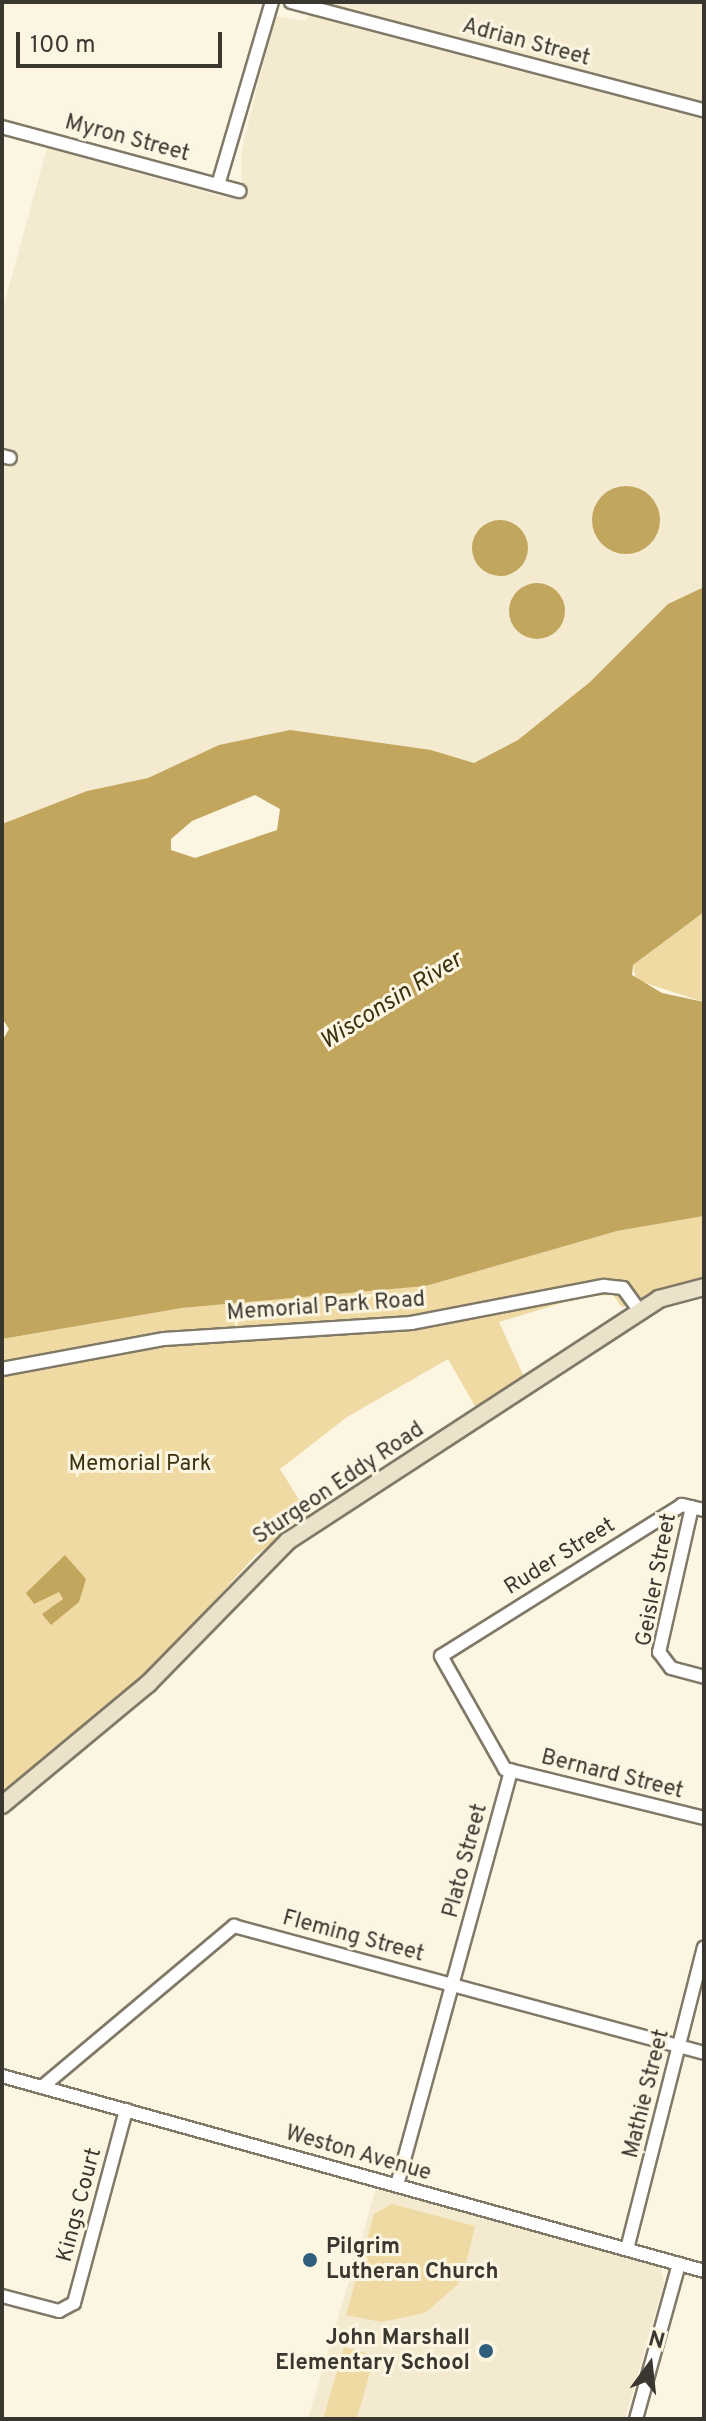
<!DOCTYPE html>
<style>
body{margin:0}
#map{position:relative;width:706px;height:2421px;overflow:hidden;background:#fcf5e2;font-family:Overpass,sans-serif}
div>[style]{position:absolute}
.built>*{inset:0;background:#f4eacf}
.green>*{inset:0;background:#f0daa3;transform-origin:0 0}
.water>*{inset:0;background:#c2a65e}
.round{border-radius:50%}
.roads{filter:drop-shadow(2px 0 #807968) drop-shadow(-2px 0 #807968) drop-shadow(0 2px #807968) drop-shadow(0 -2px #807968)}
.street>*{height:12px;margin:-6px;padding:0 6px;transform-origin:6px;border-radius:6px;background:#fff}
.secondary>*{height:16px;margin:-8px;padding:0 8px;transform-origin:8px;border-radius:8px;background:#ebe2ca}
.dots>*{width:22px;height:22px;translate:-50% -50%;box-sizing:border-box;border:4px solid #fcf5e2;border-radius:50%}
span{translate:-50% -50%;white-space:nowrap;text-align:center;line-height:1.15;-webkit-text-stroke:6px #fcf5e2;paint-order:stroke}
.street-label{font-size:22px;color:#3a3730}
.park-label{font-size:22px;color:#3d3110}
.poi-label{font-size:22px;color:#3a3730;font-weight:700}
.left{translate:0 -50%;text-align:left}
.right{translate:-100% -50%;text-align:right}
.water-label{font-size:24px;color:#3d3110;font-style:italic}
.frame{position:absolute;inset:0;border:4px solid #3a3730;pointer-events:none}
.north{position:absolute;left:610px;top:2325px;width:80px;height:80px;-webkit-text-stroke:6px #fcf5e2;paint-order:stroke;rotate:15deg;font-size:22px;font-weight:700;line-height:32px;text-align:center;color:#3a3730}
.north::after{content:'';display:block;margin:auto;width:28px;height:36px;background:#3a3730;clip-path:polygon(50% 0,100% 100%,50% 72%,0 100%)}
.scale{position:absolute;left:16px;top:32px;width:206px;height:36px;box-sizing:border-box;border:4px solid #3a3730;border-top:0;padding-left:10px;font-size:24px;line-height:28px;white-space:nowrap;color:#3a3730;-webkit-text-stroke:6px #fcf5e2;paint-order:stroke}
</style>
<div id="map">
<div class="built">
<div style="clip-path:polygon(324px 2px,704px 2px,704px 587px,668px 604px,590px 682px,518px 740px,474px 763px,431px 750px,219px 745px,148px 778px,87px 791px,2px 824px,2px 312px,47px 148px,228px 198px,242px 182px,241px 153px,275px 16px,304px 21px)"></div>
<div style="clip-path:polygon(376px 2189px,660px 2267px,664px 2283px,625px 2419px,308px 2419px)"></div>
</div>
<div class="green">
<div style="clip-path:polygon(704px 912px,704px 1002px,636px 980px,633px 965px)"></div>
<div style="clip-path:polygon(704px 1216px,704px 1278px,622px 1307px,613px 1295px,585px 1296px,499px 1322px,524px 1377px,476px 1408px,448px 1359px,347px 1417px,280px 1469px,309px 1516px,256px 1555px,141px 1681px,2px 1794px,2px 1339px,182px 1308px,426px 1286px,617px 1231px)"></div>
<div style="clip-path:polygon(392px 2204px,475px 2226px,466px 2264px,457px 2285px,425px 2313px,381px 2322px,346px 2315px,374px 2214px)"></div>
<div style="left:344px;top:2347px;width:32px;height:75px;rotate:16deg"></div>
</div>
<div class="water">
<div class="round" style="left:592px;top:486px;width:68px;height:68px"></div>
<div class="round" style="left:472px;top:520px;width:56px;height:56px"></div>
<div class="round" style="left:509px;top:583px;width:56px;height:56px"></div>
<div style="clip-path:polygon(evenodd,704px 587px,704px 912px,633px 965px,632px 975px,662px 993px,704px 1002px,704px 1216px,617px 1231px,426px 1286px,182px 1308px,2px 1339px,2px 1041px,9px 1029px,2px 1018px,2px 824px,87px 791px,148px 778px,219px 745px,290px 730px,431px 750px,474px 763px,518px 740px,590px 682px,668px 604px,704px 587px,255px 795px,280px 809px,277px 830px,195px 858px,171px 850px,171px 839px,192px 821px,255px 795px)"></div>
<div style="clip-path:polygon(65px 1555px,86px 1579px,79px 1602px,51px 1625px,42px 1614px,63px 1599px,59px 1592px,34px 1604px,26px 1593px)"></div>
</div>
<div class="roads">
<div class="street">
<div style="left:291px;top:2px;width:427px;rotate:14.7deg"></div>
<div style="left:2px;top:127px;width:246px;rotate:15.1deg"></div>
<div style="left:218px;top:185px;width:191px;rotate:-73.6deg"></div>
<div style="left:2px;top:456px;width:8px;rotate:14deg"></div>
<div style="left:2px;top:1369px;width:165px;rotate:-10.5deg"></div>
<div style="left:164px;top:1339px;width:248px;rotate:-3.7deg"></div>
<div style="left:411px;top:1323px;width:197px;rotate:-10.9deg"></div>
<div style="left:604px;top:1286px;width:19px;rotate:6deg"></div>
<div style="left:623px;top:1288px;width:29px;rotate:54deg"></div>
<div style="left:692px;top:1507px;width:149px;rotate:102.8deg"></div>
<div style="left:659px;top:1652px;width:20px;rotate:53deg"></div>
<div style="left:671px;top:1668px;width:34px;rotate:15deg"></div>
<div style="left:704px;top:1510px;width:23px;rotate:-167deg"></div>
<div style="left:682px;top:1505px;width:284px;rotate:147.9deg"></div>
<div style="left:441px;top:1656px;width:130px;rotate:60.5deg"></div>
<div style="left:505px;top:1769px;width:205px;rotate:13.8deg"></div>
<div style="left:2px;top:2076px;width:729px;rotate:15.52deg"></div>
<div style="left:42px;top:2087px;width:251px;rotate:-40deg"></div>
<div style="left:234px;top:1926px;width:487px;rotate:15.1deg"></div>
<div style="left:397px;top:2185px;width:430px;rotate:-74.6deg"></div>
<div style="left:627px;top:2249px;width:311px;rotate:-75.7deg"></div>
<div style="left:2px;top:2296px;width:59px;rotate:14.7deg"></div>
<div style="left:59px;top:2311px;width:17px;rotate:-28deg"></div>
<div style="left:74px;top:2303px;width:200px;rotate:-74.9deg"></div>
<div style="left:636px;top:2419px;width:161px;rotate:-74.5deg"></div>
</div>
<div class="secondary">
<div style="left:2px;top:1805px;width:190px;rotate:-39.7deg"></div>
<div style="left:148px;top:1684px;width:200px;rotate:-45.6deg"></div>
<div style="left:288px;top:1541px;width:443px;rotate:-33.1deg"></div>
<div style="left:659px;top:1299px;width:47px;rotate:-14.9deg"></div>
</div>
</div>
<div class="dots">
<div style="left:310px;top:2260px;background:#2e5e7c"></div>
<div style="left:486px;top:2351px;background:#2e5e7c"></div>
</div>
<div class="street-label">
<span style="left:526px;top:43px;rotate:15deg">Adrian Street</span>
<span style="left:127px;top:139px;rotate:15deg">Myron Street</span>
<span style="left:326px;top:1307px;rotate:-4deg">Memorial Park Road</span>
<span style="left:339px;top:1484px;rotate:-34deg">Sturgeon Eddy Road</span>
<span style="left:560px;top:1557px;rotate:-32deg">Ruder Street</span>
<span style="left:657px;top:1580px;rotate:-79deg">Geisler Street</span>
<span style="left:612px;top:1775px;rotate:14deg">Bernard Street</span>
<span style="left:466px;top:1861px;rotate:-75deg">Plato Street</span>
<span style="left:353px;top:1937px;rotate:15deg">Fleming Street</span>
<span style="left:647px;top:2094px;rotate:-76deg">Mathie Street</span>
<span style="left:358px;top:2154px;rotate:16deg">Weston Avenue</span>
<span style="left:80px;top:2205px;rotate:-75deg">Kings Court</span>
</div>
<div class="park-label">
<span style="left:140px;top:1465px">Memorial Park</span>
</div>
<div class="poi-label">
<span class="left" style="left:326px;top:2260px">Pilgrim<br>Lutheran Church</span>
<span class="right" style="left:470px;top:2351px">John Marshall<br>Elementary School</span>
</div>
<div class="water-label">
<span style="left:392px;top:1002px;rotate:-32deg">Wisconsin River</span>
</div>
<div class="frame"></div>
<div class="north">N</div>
<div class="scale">100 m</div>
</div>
